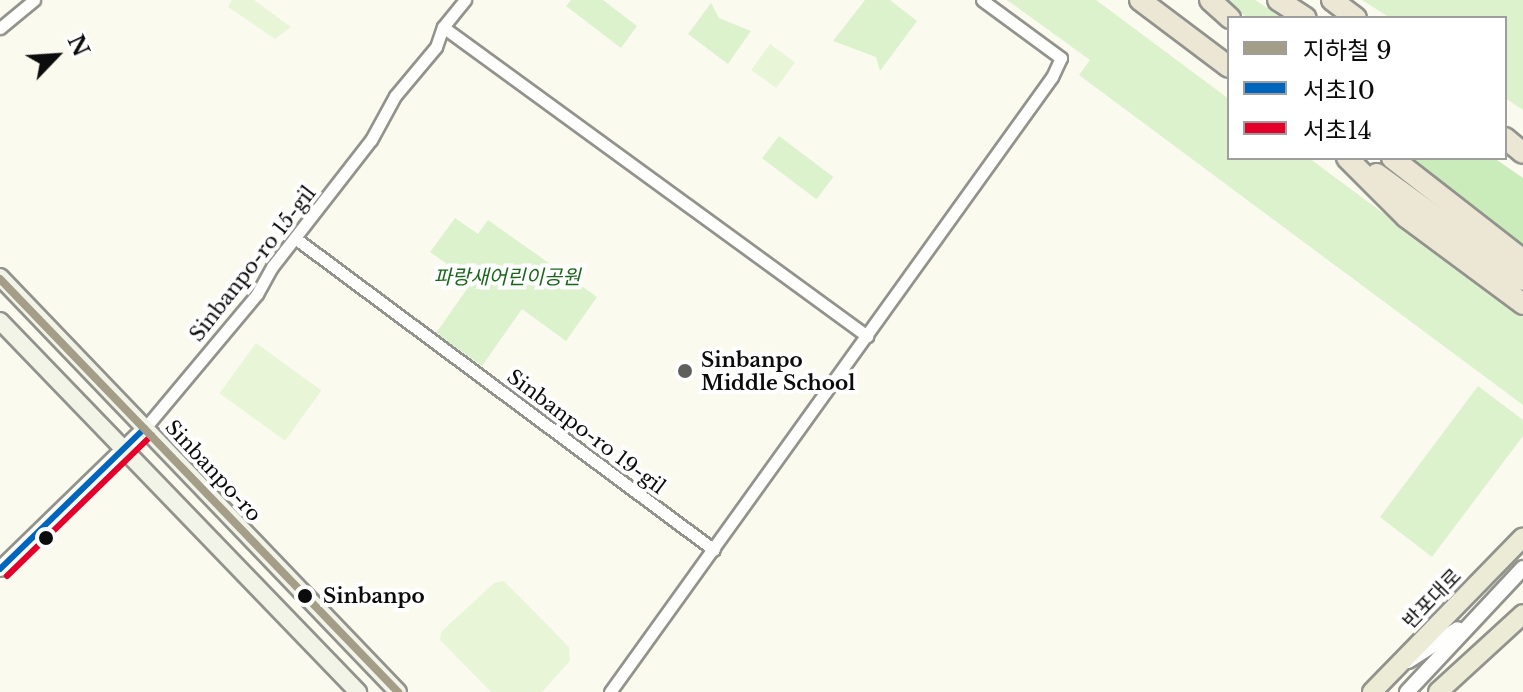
<!DOCTYPE html>
<html>
<head>
<meta charset="utf-8">
<style>
	body { margin:0 }
	#map { position:relative; width:1523px; height:692px; overflow:hidden; background:#fafaef; font-family:"Libre Baskerville","Noto Sans KR",serif }
	div>[style] { position:absolute }
	.green>* { inset:0; background:#dcf2cd; transform-origin:0 0 }
	.forest>* { inset:0; background:#caebba }
	.pitch>* { inset:0; background:#e8f6d7; transform-origin:0 0 }
	.roads { filter:drop-shadow(2px 0 #93938e) drop-shadow(-2px 0 #93938e) drop-shadow(0 2px #93938e) drop-shadow(0 -2px #93938e) }
	.minor>* { height:11px; margin:-5.5px; padding:0 5.5px; transform-origin:5.5px; border-radius:5.5px; background:#fefefd }
	.tertiary>* { height:14px; margin:-7px; padding:0 7px; transform-origin:7px; border-radius:7px; background:#fefefd }
	.secondary>* { height:16px; margin:-8px; padding:0 8px; transform-origin:8px; border-radius:8px; background:#f3f4e8 }
	.primary>* { height:18px; margin:-9px; padding:0 9px; transform-origin:9px; border-radius:9px; background:#ececd6 }
	.trunk>* { height:20px; margin:-10px; padding:0 10px; transform-origin:10px; border-radius:10px; background:#ebe7d4 }
	.bus-1>* { height:6px; margin:-3px; padding:0 3px; transform-origin:3px; border-radius:3px; background:#0065bd }
	.bus-2>* { height:6px; margin:-3px; padding:0 3px; transform-origin:3px; border-radius:3px; background:#e4002b }
	.metro-1>* { height:8px; margin:-4px; padding:0 4px; transform-origin:4px; border-radius:4px; background:#a49d87 }
	.dots>* { width:22px; height:22px; translate:-50% -50%; box-sizing:border-box; border:4px solid #fff; border-radius:50% }
	span { translate:-50% -50%; white-space:nowrap; text-align:center; line-height:1.15; -webkit-text-stroke:8px #fff; paint-order:stroke }
	.street-label { font-size:20px; color:#0c0c0c }
	.park-label { font-size:20px; color:#196718; font-style:italic }
	.poi-label { font-size:20px; color:#0c0c0c; font-weight:700 }
	.left { translate:0 -50%; text-align:left }
	.stop-label { font-size:20px; color:#0c0c0c; font-weight:700 }
	.legend { position:absolute; left:1227px; top:16px; width:280px; height:144px; box-sizing:border-box; background:#fff; border:2px solid #9e9e9e; margin:0; padding:10px 14px; list-style:none; font-size:24px; color:#0c0c0c }
	.legend li { display:flex; align-items:center; gap:16px; height:40px }
	.legend b { width:40px; border:2px solid #9e9e9e }
	.north { position:absolute; left:16px; top:16px; width:80px; height:80px; -webkit-text-stroke:6px #fff; paint-order:stroke; rotate:65deg; font-size:22px; font-weight:700; line-height:32px; text-align:center; color:#0c0c0c }
	.north::after { content:''; display:block; margin:auto; width:28px; height:36px; background:#0c0c0c; clip-path:polygon(50% 0,100% 100%,50% 72%,0 100%) }
</style>
</head>
<body>
<div id="map">
	<div class="green">
		<i style="clip-path:polygon(571px 0,603px 0,637px 26px,621px 48px,566px 6px)"></i>
		<i style="clip-path:polygon(865px 0,890px 0,917px 21px,880px 71px,876px 57px,833px 41px)"></i>
		<i style="clip-path:polygon(1007px 0,1096px 0,1229px 99px,1229px 158px,1309px 158px,1523px 317px,1523px 405px,1079px 75px,1090px 60px)"></i>
		<i style="clip-path:polygon(1227px 0,1255px 0,1283px 18px,1247px 18px)"></i>
		<i style="clip-path:polygon(1362px 0,1523px 0,1523px 110px,1505px 98px,1505px 18px,1390px 18px)"></i>
		<i style="clip-path:polygon(711px 3px,719px 18px,751px 31px,728px 64px,688px 34px)"></i>
		<i style="left:779px;top:136px;width:68px;height:28px;rotate:37deg"></i>
		<i style="clip-path:polygon(455px 218px,478px 234px,488px 220px,597px 297px,566px 341px,522px 309px,482px 366px,436px 333px,472px 282px,430px 252px)"></i>
		<i style="clip-path:polygon(1478px 386px,1523px 420px,1523px 436px,1432px 557px,1380px 517px)"></i>
	</div>
	<div class="forest">
		<i style="clip-path:polygon(1400px 158px,1494px 158px,1523px 178px,1523px 252px)"></i>
	</div>
	<div class="pitch">
		<i style="clip-path:polygon(232px 0,254px 0,291px 27px,275px 39px,228px 7px)"></i>
		<i style="left:770px;top:44px;width:31px;height:32px;rotate:36deg"></i>
		<i style="left:256px;top:343px;width:81px;height:62px;rotate:36deg"></i>
		<i style="clip-path:polygon(504px 581px,569px 647px,570px 661px,542px 692px,491px 692px,440px 640px,441px 632px,494px 583px)"></i>
	</div>
	<div class="roads">
		<div class="minor">
			<i style="left:443px;top:27px;width:35px;rotate:-51deg"></i>
			<i style="left:0;top:28px;width:44px;rotate:-39.5deg"></i>
			<i style="left:295px;top:238px;width:522px;rotate:36.67deg"></i>
			<i style="left:145px;top:428px;width:175px;rotate:-50.1deg"></i>
			<i style="left:257px;top:294px;width:31px;rotate:-61deg"></i>
			<i style="left:272px;top:267px;width:161px;rotate:-52.1deg"></i>
			<i style="left:371px;top:140px;width:50px;rotate:-61.4deg"></i>
			<i style="left:395px;top:96px;width:64px;rotate:-50.1deg"></i>
			<i style="left:436px;top:47px;width:21px;rotate:-71deg"></i>
			<i style="left:443px;top:27px;width:525px;rotate:36.08deg"></i>
			<i style="left:610px;top:692px;width:757px;rotate:-54.3deg"></i>
			<i style="left:1052px;top:77px;width:21px;rotate:-65deg"></i>
			<i style="left:1061px;top:58px;width:98px;rotate:-143.7deg"></i>
		</div>
		<div class="tertiary">
			<i style="left:0;top:569px;width:202px;rotate:-44.2deg"></i>
			<i style="left:1408px;top:661px;width:59px;rotate:-32.6deg"></i>
			<i style="left:1407px;top:692px;width:170px;rotate:-46.9deg"></i>
		</div>
		<div class="secondary">
			<i style="left:0;top:277px;width:575px;rotate:46.2deg"></i>
			<i style="left:0;top:321px;width:516px;rotate:46.02deg"></i>
		</div>
		<div class="primary">
			<i style="left:1372px;top:692px;width:216px;rotate:-45.7deg"></i>
			<i style="left:1438px;top:692px;width:115px;rotate:-42.5deg"></i>
		</div>
		<div class="trunk">
			<i style="left:1140px;top:0;width:111px;rotate:37deg"></i>
			<i style="left:1210px;top:0;width:27px;rotate:42deg"></i>
			<i style="left:1278px;top:0;width:33px;rotate:33deg"></i>
			<i style="left:1332px;top:0;width:30px;rotate:37deg"></i>
			<i style="left:1505px;top:138px;width:23px;rotate:40deg"></i>
			<i style="left:1347px;top:158px;width:83px;rotate:45deg"></i>
			<i style="left:1406px;top:217px;width:146px;rotate:36.6deg"></i>
			<i style="left:1392px;top:158px;width:166px;rotate:37.9deg"></i>
			<i style="left:1377px;top:174px;width:180px;rotate:36deg"></i>
		</div>
	</div>
	<div class="bus-1">
		<i style="left:0;top:569px;width:202px;rotate:-44.2deg"></i>
	</div>
	<div class="bus-2">
		<i style="left:7px;top:576px;width:202px;rotate:-44.2deg"></i>
	</div>
	<div class="metro-1">
		<i style="left:0;top:279px;width:574px;rotate:46.06deg"></i>
	</div>
	<div class="dots">
		<i style="left:685px;top:371px;background:#5f5f5b"></i>
		<i style="left:46px;top:538px;background:#0c0c0c"></i>
		<i style="left:305px;top:596px;background:#0c0c0c"></i>
	</div>
	<div class="street-label">
		<span style="left:253px;top:264px;rotate:-52deg">Sinbanpo-ro 15-gil</span>
		<span style="left:586px;top:432px;rotate:37deg">Sinbanpo-ro 19-gil</span>
		<span style="left:213px;top:471px;rotate:47deg">Sinbanpo-ro</span>
		<span style="left:1432px;top:599px;rotate:-46deg">반포대로</span>
	</div>
	<div class="park-label">
		<span style="left:507px;top:277px">파랑새어린이공원</span>
	</div>
	<div class="poi-label">
		<span class="left" style="left:701px;top:372px">Sinbanpo<br>Middle School</span>
	</div>
	<div class="stop-label">
		<span class="left" style="left:323px;top:596px">Sinbanpo</span>
	</div>
	<ul class="legend">
	<li><b style="height:10px;background:#a49d87"></b>지하철 9</li>
	<li><b style="height:10px;background:#0065bd"></b>서초10</li>
	<li><b style="height:10px;background:#e4002b"></b>서초14</li>
	</ul>
	<div class="north">N</div>
</div>
</body>
</html>
